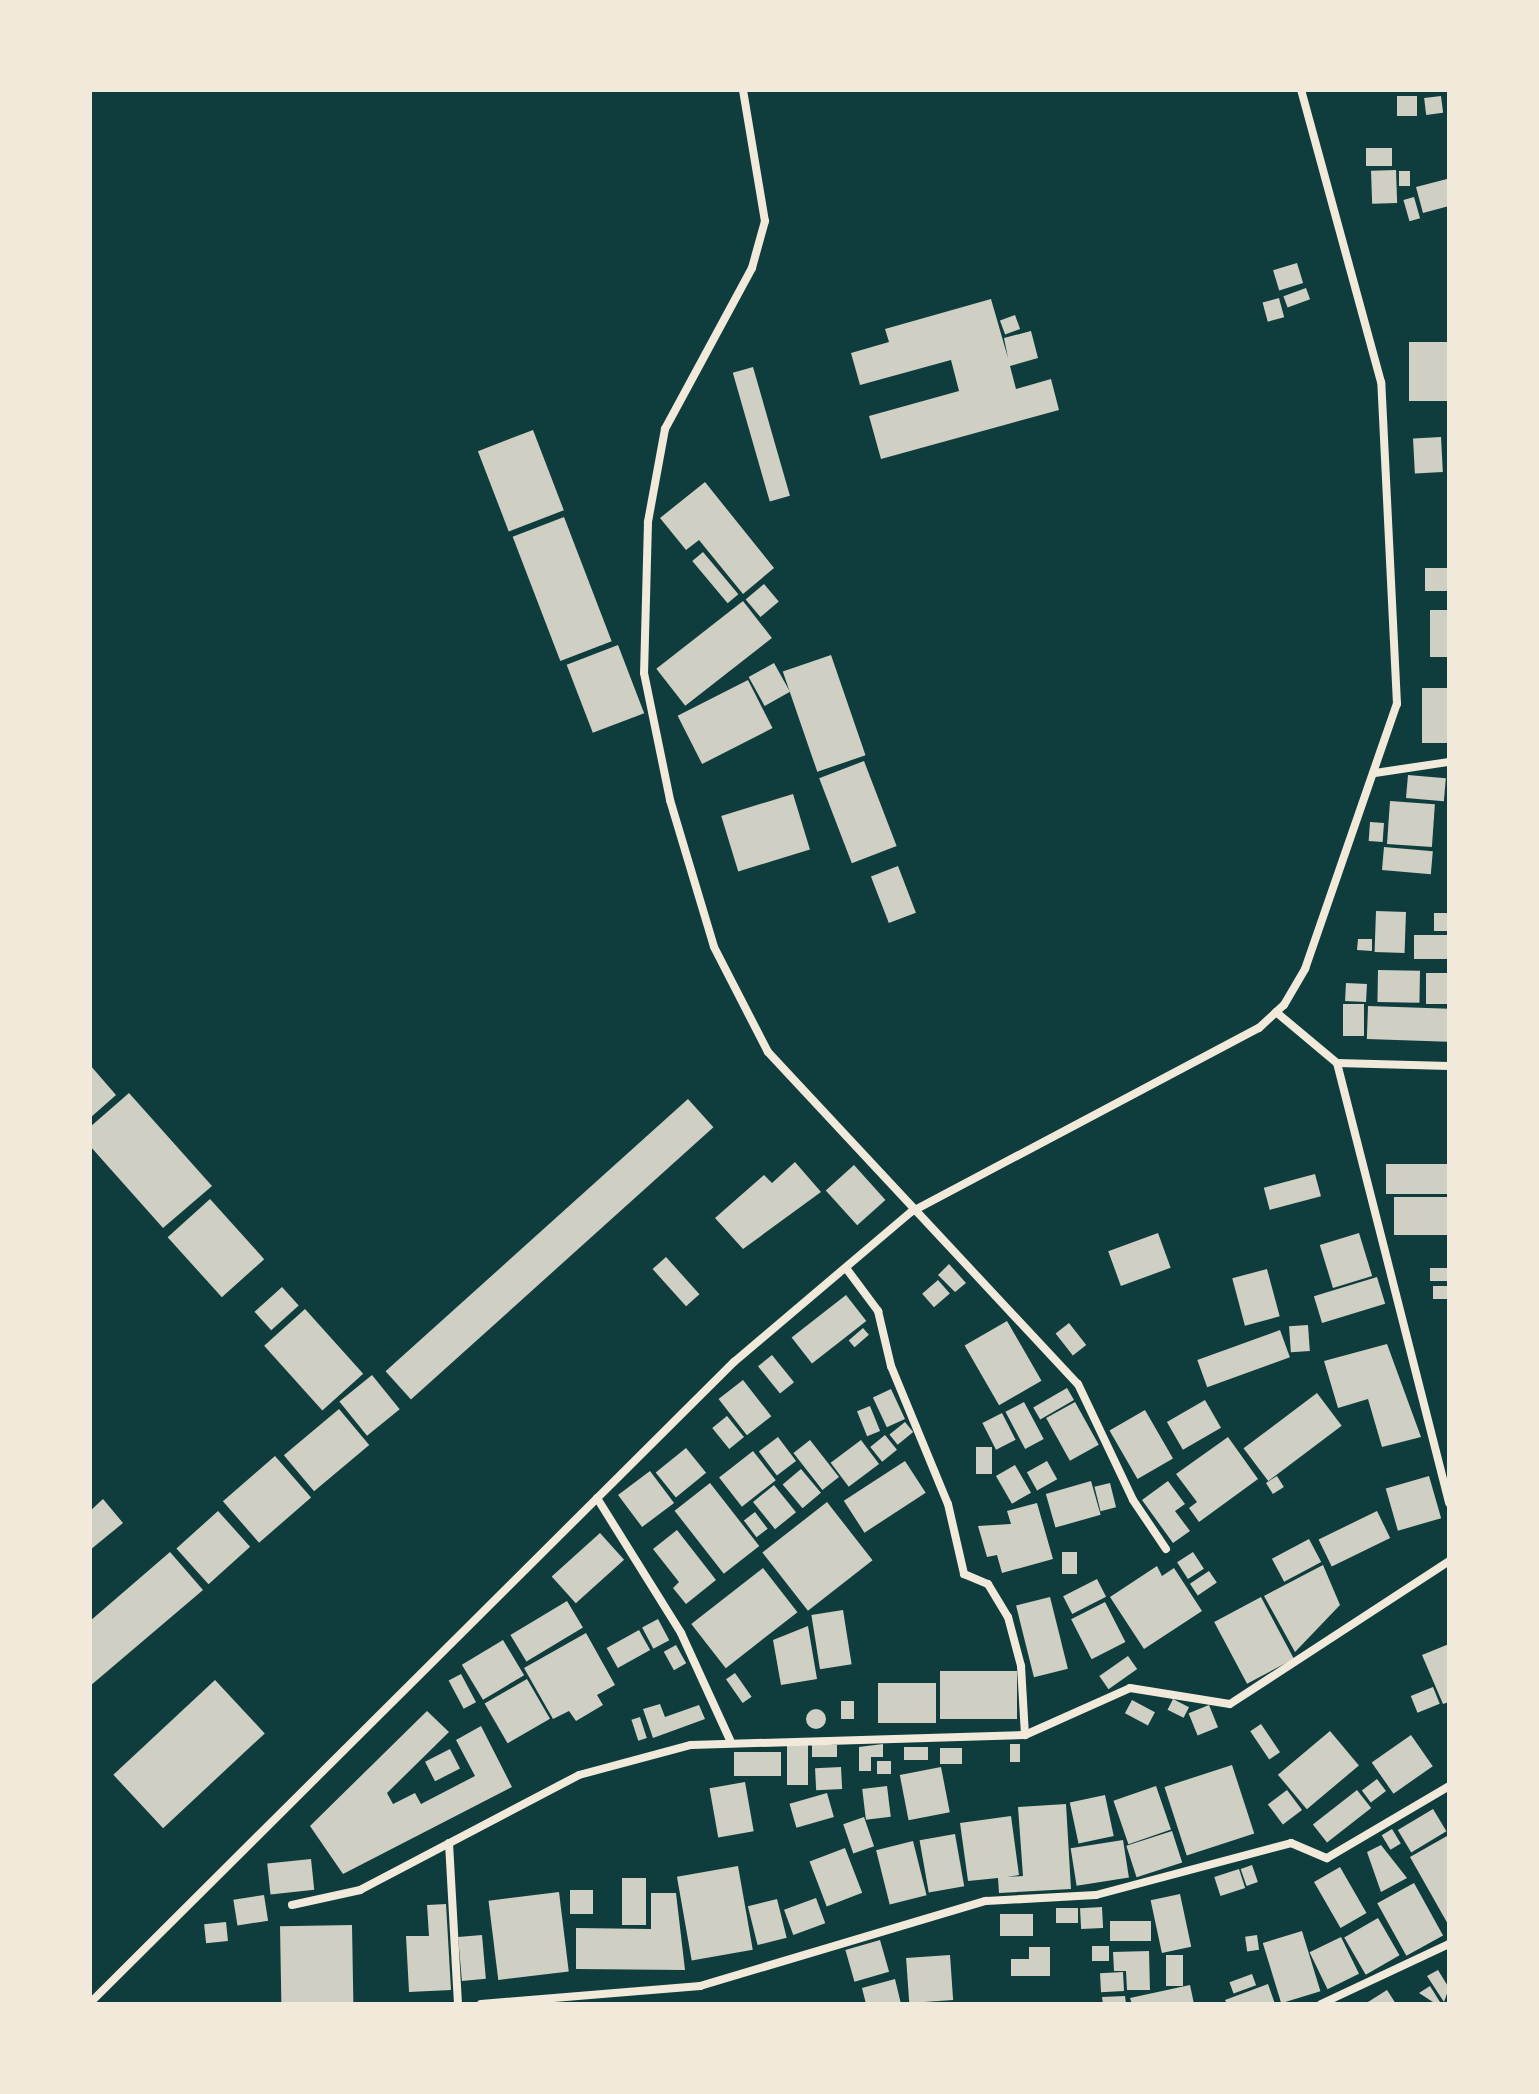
<!DOCTYPE html>
<html>
<head>
<meta charset="utf-8">
<style>
	body { margin:0 }
	#map { position:relative; width:1539px; height:2094px; overflow:hidden; background:#0f3d3e; font-family:"PT Sans",sans-serif }
	div>[style] { position:absolute }
	.building>* { inset:0; background:#cfcfc3; transform-origin:0 0 }
	.round { border-radius:50% }
	.minor>* { height:8px; margin:-4px; padding:0 4px; transform-origin:4px; border-radius:4px; background:#f1e9da }
	span { translate:-50% -50%; white-space:nowrap; text-align:center; line-height:1.15; -webkit-text-stroke:6px #f1e9da; paint-order:stroke }
	.frame { position:absolute; inset:0; border:92px solid #f1e9da; pointer-events:none }
</style>
</head>
<body>
<div id="map">
	<div class="building">
		<i style="left:1397px;top:96px;width:20px;height:20px"></i>
		<i style="left:1441px;top:96px;width:17px;height:17px;rotate:83deg"></i>
		<i style="left:1366px;top:148px;width:26px;height:18px"></i>
		<i style="left:1396px;top:170px;width:33px;height:25px;rotate:88deg"></i>
		<i style="left:1399px;top:171px;width:11px;height:15px"></i>
		<i style="clip-path:polygon(1447px 179px,1449px 206px,1423px 213px,1416px 187px)"></i>
		<i style="left:1414px;top:197px;width:22px;height:11px;rotate:74deg"></i>
		<i style="left:1297px;top:263px;width:21px;height:25px;rotate:73deg"></i>
		<i style="left:1306px;top:288px;width:12px;height:24px;rotate:70deg"></i>
		<i style="left:1279px;top:298px;width:20px;height:17px;rotate:75deg"></i>
		<i style="clip-path:polygon(991px 299px,1008px 358px,1004px 338px,1031px 331px,1038px 358px,1010px 366px,1016px 389px,1051px 379px,1059px 410px,881px 459px,869px 416px,959px 391px,951px 360px,860px 385px,851px 353px,889px 342px,885px 329px)"></i>
		<i style="left:1015px;top:315px;width:15px;height:16px;rotate:70deg"></i>
		<i style="left:1409px;top:342px;width:40px;height:59px"></i>
		<i style="left:753px;top:367px;width:134px;height:21px;rotate:74deg"></i>
		<i style="left:533px;top:430px;width:86px;height:59px;rotate:69deg"></i>
		<i style="left:1441px;top:437px;width:35px;height:28px;rotate:87deg"></i>
		<i style="clip-path:polygon(705px 482px,774px 568px,743px 594px,699px 540px,686px 550px,660px 518px)"></i>
		<i style="left:564px;top:517px;width:133px;height:55px;rotate:69deg"></i>
		<i style="left:703px;top:552px;width:55px;height:14px;rotate:50deg"></i>
		<i style="left:1425px;top:568px;width:24px;height:23px"></i>
		<i style="left:764px;top:584px;width:23px;height:24px;rotate:50deg"></i>
		<i style="left:743px;top:601px;width:47px;height:110px;rotate:52deg"></i>
		<i style="left:1430px;top:610px;width:19px;height:47px"></i>
		<i style="left:618px;top:645px;width:73px;height:55px;rotate:69deg"></i>
		<i style="left:831px;top:655px;width:106px;height:51px;rotate:71deg"></i>
		<i style="left:774px;top:663px;width:33px;height:29px;rotate:61deg"></i>
		<i style="left:748px;top:680px;width:54px;height:79px;rotate:63deg"></i>
		<i style="left:1422px;top:688px;width:27px;height:55px"></i>
		<i style="left:864px;top:761px;width:91px;height:48px;rotate:69deg"></i>
		<i style="left:1408px;top:775px;width:38px;height:23px;rotate:5deg"></i>
		<i style="left:793px;top:794px;width:58px;height:75px;rotate:73deg"></i>
		<i style="left:1390px;top:801px;width:45px;height:43px;rotate:4deg"></i>
		<i style="left:1370px;top:822px;width:14px;height:19px;rotate:4deg"></i>
		<i style="left:1384px;top:847px;width:49px;height:23px;rotate:5deg"></i>
		<i style="left:898px;top:866px;width:50px;height:29px;rotate:69deg"></i>
		<i style="left:1376px;top:911px;width:30px;height:41px;rotate:2deg"></i>
		<i style="left:1434px;top:913px;width:15px;height:18px"></i>
		<i style="left:1414px;top:935px;width:35px;height:24px"></i>
		<i style="clip-path:polygon(1358px 939px,1372px 939px,1372px 951px,1357px 950px)"></i>
		<i style="left:1378px;top:970px;width:42px;height:32px;rotate:1deg"></i>
		<i style="left:1426px;top:973px;width:23px;height:31px"></i>
		<i style="left:1346px;top:983px;width:21px;height:18px;rotate:3deg"></i>
		<i style="left:1343px;top:1004px;width:21px;height:32px"></i>
		<i style="left:1368px;top:1006px;width:81px;height:33px;rotate:2deg"></i>
		<i style="clip-path:polygon(90px 1065px,116px 1095px,90px 1118px)"></i>
		<i style="clip-path:polygon(129px 1093px,212px 1186px,163px 1228px,90px 1146px,90px 1127px)"></i>
		<i style="left:688px;top:1099px;width:38px;height:407px;rotate:48deg"></i>
		<i style="clip-path:polygon(795px 1162px,821px 1192px,743px 1249px,715px 1218px,764px 1175px,772px 1183px)"></i>
		<i style="left:1386px;top:1164px;width:63px;height:30px"></i>
		<i style="left:854px;top:1165px;width:47px;height:38px;rotate:48deg"></i>
		<i style="left:1315px;top:1174px;width:23px;height:53px;rotate:75deg"></i>
		<i style="left:1394px;top:1197px;width:55px;height:38px"></i>
		<i style="left:210px;top:1199px;width:81px;height:57px;rotate:48deg"></i>
		<i style="left:1158px;top:1233px;width:37px;height:53px;rotate:70deg"></i>
		<i style="left:1359px;top:1233px;width:45px;height:41px;rotate:73deg"></i>
		<i style="left:666px;top:1257px;width:50px;height:18px;rotate:48deg"></i>
		<i style="clip-path:polygon(949px 1264px,966px 1283px,955px 1292px,938px 1275px)"></i>
		<i style="left:1430px;top:1268px;width:19px;height:13px"></i>
		<i style="left:1267px;top:1269px;width:49px;height:36px;rotate:75deg"></i>
		<i style="left:1377px;top:1277px;width:28px;height:66px;rotate:73deg"></i>
		<i style="left:938px;top:1280px;width:18px;height:21px;rotate:49deg"></i>
		<i style="left:1433px;top:1286px;width:16px;height:13px"></i>
		<i style="left:282px;top:1287px;width:25px;height:37px;rotate:48deg"></i>
		<i style="left:846px;top:1295px;width:33px;height:69px;rotate:52deg"></i>
		<i style="left:305px;top:1309px;width:87px;height:55px;rotate:48deg"></i>
		<i style="left:1007px;top:1321px;width:69px;height:49px;rotate:60deg"></i>
		<i style="left:1069px;top:1323px;width:28px;height:17px;rotate:52deg"></i>
		<i style="left:1308px;top:1325px;width:26px;height:19px;rotate:86deg"></i>
		<i style="left:863px;top:1328px;width:9px;height:19px;rotate:49deg"></i>
		<i style="left:1280px;top:1330px;width:29px;height:88px;rotate:70deg"></i>
		<i style="clip-path:polygon(1387px 1344px,1421px 1437px,1382px 1447px,1368px 1399px,1338px 1408px,1324px 1361px)"></i>
		<i style="left:772px;top:1355px;width:35px;height:18px;rotate:51deg"></i>
		<i style="left:372px;top:1375px;width:44px;height:42px;rotate:51deg"></i>
		<i style="left:743px;top:1380px;width:46px;height:31px;rotate:52deg"></i>
		<i style="left:1067px;top:1388px;width:14px;height:39px;rotate:60deg"></i>
		<i style="left:891px;top:1389px;width:33px;height:20px;rotate:65deg"></i>
		<i style="left:1317px;top:1393px;width:41px;height:92px;rotate:53deg"></i>
		<i style="left:1205px;top:1400px;width:32px;height:44px;rotate:60deg"></i>
		<i style="left:1024px;top:1402px;width:42px;height:21px;rotate:62deg"></i>
		<i style="left:1075px;top:1402px;width:49px;height:33px;rotate:61deg"></i>
		<i style="left:870px;top:1406px;width:27px;height:14px;rotate:68deg"></i>
		<i style="left:339px;top:1409px;width:47px;height:72px;rotate:50deg"></i>
		<i style="left:1145px;top:1410px;width:56px;height:41px;rotate:60deg"></i>
		<i style="left:1002px;top:1413px;width:30px;height:22px;rotate:63deg"></i>
		<i style="left:727px;top:1416px;width:27px;height:19px;rotate:51deg"></i>
		<i style="left:905px;top:1422px;width:13px;height:20px;rotate:51deg"></i>
		<i style="left:885px;top:1435px;width:19px;height:19px;rotate:51deg"></i>
		<i style="left:778px;top:1437px;width:30px;height:24px;rotate:53deg"></i>
		<i style="clip-path:polygon(1228px 1437px,1258px 1479px,1199px 1522px,1189px 1508px,1197px 1502px,1176px 1474px)"></i>
		<i style="left:810px;top:1440px;width:47px;height:21px;rotate:52deg"></i>
		<i style="left:861px;top:1440px;width:30px;height:38px;rotate:53deg"></i>
		<i style="left:976px;top:1447px;width:16px;height:27px"></i>
		<i style="left:686px;top:1448px;width:32px;height:39px;rotate:51deg"></i>
		<i style="left:753px;top:1451px;width:37px;height:43px;rotate:52deg"></i>
		<i style="left:275px;top:1456px;width:55px;height:69px;rotate:49deg"></i>
		<i style="left:905px;top:1461px;width:38px;height:73px;rotate:57deg"></i>
		<i style="left:1047px;top:1461px;width:21px;height:23px;rotate:61deg"></i>
		<i style="left:1015px;top:1465px;width:32px;height:22px;rotate:60deg"></i>
		<i style="left:801px;top:1469px;width:31px;height:24px;rotate:50deg"></i>
		<i style="left:650px;top:1471px;width:40px;height:40px;rotate:53deg"></i>
		<i style="left:1277px;top:1476px;width:13px;height:13px;rotate:58deg"></i>
		<i style="left:1429px;top:1476px;width:44px;height:45px;rotate:74deg"></i>
		<i style="left:1091px;top:1481px;width:35px;height:47px;rotate:74deg"></i>
		<i style="clip-path:polygon(1168px 1481px,1185px 1504px,1175px 1511px,1190px 1531px,1173px 1543px,1142px 1500px)"></i>
		<i style="left:710px;top:1483px;width:80px;height:45px;rotate:52deg"></i>
		<i style="left:1110px;top:1483px;width:25px;height:16px;rotate:76deg"></i>
		<i style="left:774px;top:1485px;width:35px;height:27px;rotate:51deg"></i>
		<i style="clip-path:polygon(103px 1499px,123px 1523px,90px 1550px,90px 1511px)"></i>
		<i style="left:827px;top:1502px;width:74px;height:82px;rotate:52deg"></i>
		<i style="clip-path:polygon(1037px 1503px,1053px 1559px,1002px 1573px,997px 1555px,987px 1557px,978px 1526px,1011px 1524px,1007px 1511px)"></i>
		<i style="left:218px;top:1511px;width:48px;height:56px;rotate:48deg"></i>
		<i style="left:1377px;top:1511px;width:30px;height:65px;rotate:64deg"></i>
		<i style="left:755px;top:1512px;width:21px;height:14px;rotate:53deg"></i>
		<i style="clip-path:polygon(677px 1530px,716px 1580px,686px 1604px,673px 1588px,679px 1582px,653px 1549px)"></i>
		<i style="left:600px;top:1533px;width:36px;height:65px;rotate:48deg"></i>
		<i style="left:1309px;top:1539px;width:26px;height:42px;rotate:62deg"></i>
		<i style="clip-path:polygon(170px 1552px,203px 1590px,90px 1686px,90px 1621px)"></i>
		<i style="left:1062px;top:1552px;width:15px;height:22px"></i>
		<i style="left:1193px;top:1552px;width:20px;height:19px;rotate:57deg"></i>
		<i style="clip-path:polygon(1323px 1565px,1340px 1605px,1295px 1652px,1264px 1596px)"></i>
		<i style="clip-path:polygon(1157px 1566px,1162px 1576px,1174px 1568px,1202px 1611px,1144px 1649px,1110px 1597px)"></i>
		<i style="left:763px;top:1568px;width:56px;height:91px;rotate:52deg"></i>
		<i style="left:1209px;top:1571px;width:14px;height:23px;rotate:56deg"></i>
		<i style="left:1097px;top:1579px;width:20px;height:38px;rotate:63deg"></i>
		<i style="left:1050px;top:1597px;width:74px;height:35px;rotate:76deg"></i>
		<i style="left:1261px;top:1597px;width:70px;height:53px;rotate:62deg"></i>
		<i style="left:567px;top:1601px;width:31px;height:66px;rotate:59deg"></i>
		<i style="left:1105px;top:1602px;width:45px;height:38px;rotate:63deg"></i>
		<i style="left:843px;top:1610px;width:55px;height:32px;rotate:81deg"></i>
		<i style="left:658px;top:1619px;width:24px;height:18px;rotate:62deg"></i>
		<i style="clip-path:polygon(808px 1626px,817px 1679px,781px 1685px,773px 1640px)"></i>
		<i style="left:639px;top:1630px;width:23px;height:37px;rotate:61deg"></i>
		<i style="clip-path:polygon(586px 1633px,615px 1685px,597px 1695px,603px 1705px,576px 1721px,569px 1711px,553px 1719px,524px 1668px)"></i>
		<i style="left:503px;top:1640px;width:41px;height:48px;rotate:59deg"></i>
		<i style="clip-path:polygon(1449px 1644px,1449px 1702px,1443px 1704px,1422px 1655px)"></i>
		<i style="left:676px;top:1645px;width:21px;height:14px;rotate:61deg"></i>
		<i style="left:1128px;top:1656px;width:16px;height:35px;rotate:55deg"></i>
		<i style="left:1017px;top:1671px;width:48px;height:77px;rotate:90deg"></i>
		<i style="left:735px;top:1673px;width:29px;height:11px;rotate:55deg"></i>
		<i style="left:461px;top:1674px;width:32px;height:14px;rotate:62deg"></i>
		<i style="left:527px;top:1679px;width:46px;height:49px;rotate:60deg"></i>
		<i style="left:215px;top:1680px;width:73px;height:139px;rotate:47deg"></i>
		<i style="left:878px;top:1683px;width:58px;height:40px"></i>
		<i style="left:1433px;top:1687px;width:18px;height:24px;rotate:68deg"></i>
		<i style="left:1173px;top:1699px;width:18px;height:12px;rotate:27deg"></i>
		<i style="left:1132px;top:1700px;width:26px;height:15px;rotate:28deg"></i>
		<i style="left:841px;top:1701px;width:13px;height:18px"></i>
		<i style="clip-path:polygon(660px 1704px,665px 1717px,699px 1705px,705px 1719px,653px 1738px,643px 1709px)"></i>
		<i style="left:1209px;top:1705px;width:24px;height:22px;rotate:68deg"></i>
		<i class="round" style="left:806px;top:1709px;width:20px;height:20px"></i>
		<i style="clip-path:polygon(427px 1711px,449px 1732px,387px 1793px,393px 1804px,415px 1793px,421px 1804px,475px 1776px,456px 1740px,481px 1726px,512px 1787px,343px 1874px,310px 1826px)"></i>
		<i style="left:640px;top:1717px;width:22px;height:9px;rotate:72deg"></i>
		<i style="left:1261px;top:1724px;width:34px;height:13px;rotate:56deg"></i>
		<i style="left:1330px;top:1731px;width:45px;height:68px;rotate:50deg"></i>
		<i style="left:1411px;top:1735px;width:38px;height:48px;rotate:55deg"></i>
		<i style="clip-path:polygon(883px 1744px,883px 1757px,871px 1757px,871px 1771px,859px 1771px,859px 1747px)"></i>
		<i style="left:1010px;top:1744px;width:10px;height:18px"></i>
		<i style="left:787px;top:1745px;width:21px;height:40px"></i>
		<i style="left:812px;top:1745px;width:25px;height:12px"></i>
		<i style="left:904px;top:1747px;width:24px;height:13px"></i>
		<i style="left:962px;top:1748px;width:16px;height:22px;rotate:90deg"></i>
		<i style="left:450px;top:1749px;width:22px;height:28px;rotate:63deg"></i>
		<i style="left:734px;top:1752px;width:47px;height:24px"></i>
		<i style="left:877px;top:1761px;width:14px;height:13px"></i>
		<i style="left:1232px;top:1765px;width:72px;height:71px;rotate:72deg"></i>
		<i style="left:841px;top:1767px;width:22px;height:26px;rotate:87deg"></i>
		<i style="left:941px;top:1767px;width:46px;height:42px;rotate:79deg"></i>
		<i style="left:1377px;top:1779px;width:15px;height:19px;rotate:53deg"></i>
		<i style="left:745px;top:1782px;width:50px;height:36px;rotate:80deg"></i>
		<i style="left:887px;top:1786px;width:31px;height:25px;rotate:83deg"></i>
		<i style="left:1156px;top:1786px;width:46px;height:45px;rotate:71deg"></i>
		<i style="left:1287px;top:1790px;width:25px;height:24px;rotate:53deg"></i>
		<i style="left:1357px;top:1790px;width:23px;height:56px;rotate:52deg"></i>
		<i style="left:827px;top:1793px;width:25px;height:39px;rotate:74deg"></i>
		<i style="left:1105px;top:1795px;width:42px;height:36px;rotate:78deg"></i>
		<i style="clip-path:polygon(1066px 1804px,1071px 1889px,999px 1893px,998px 1878px,968px 1881px,960px 1823px,1011px 1816px,1019px 1875px,1007px 1877px,1023px 1876px,1018px 1807px)"></i>
		<i style="left:1433px;top:1809px;width:26px;height:41px;rotate:59deg"></i>
		<i style="left:864px;top:1817px;width:31px;height:22px;rotate:71deg"></i>
		<i style="left:1392px;top:1829px;width:17px;height:12px;rotate:59deg"></i>
		<i style="left:1172px;top:1831px;width:33px;height:48px;rotate:72deg"></i>
		<i style="left:955px;top:1834px;width:53px;height:36px;rotate:80deg"></i>
		<i style="clip-path:polygon(1447px 1836px,1449px 1841px,1449px 1926px,1410px 1857px)"></i>
		<i style="left:1123px;top:1840px;width:38px;height:53px;rotate:81deg"></i>
		<i style="left:913px;top:1841px;width:56px;height:38px;rotate:76deg"></i>
		<i style="clip-path:polygon(1381px 1845px,1407px 1878px,1381px 1892px,1367px 1852px)"></i>
		<i style="left:845px;top:1848px;width:48px;height:38px;rotate:69deg"></i>
		<i style="left:311px;top:1859px;width:31px;height:44px;rotate:84deg"></i>
		<i style="left:1252px;top:1865px;width:18px;height:12px;rotate:71deg"></i>
		<i style="left:738px;top:1866px;width:85px;height:62px;rotate:80deg"></i>
		<i style="left:1340px;top:1867px;width:53px;height:30px;rotate:60deg"></i>
		<i style="left:1239px;top:1869px;width:20px;height:26px;rotate:72deg"></i>
		<i style="left:622px;top:1878px;width:24px;height:47px"></i>
		<i style="left:1414px;top:1883px;width:60px;height:42px;rotate:61deg"></i>
		<i style="left:593px;top:1890px;width:24px;height:23px;rotate:90deg"></i>
		<i style="left:559px;top:1892px;width:80px;height:71px;rotate:83deg"></i>
		<i style="clip-path:polygon(651px 1893px,676px 1893px,685px 1970px,576px 1969px,576px 1928px,651px 1929px)"></i>
		<i style="left:1180px;top:1894px;width:54px;height:30px;rotate:78deg"></i>
		<i style="left:264px;top:1895px;width:26px;height:31px;rotate:81deg"></i>
		<i style="left:816px;top:1898px;width:27px;height:34px;rotate:70deg"></i>
		<i style="left:777px;top:1899px;width:40px;height:30px;rotate:76deg"></i>
		<i style="clip-path:polygon(446px 1904px,451px 1990px,409px 1992px,406px 1936px,429px 1936px,427px 1905px)"></i>
		<i style="left:1102px;top:1907px;width:21px;height:22px;rotate:87deg"></i>
		<i style="left:1078px;top:1908px;width:15px;height:22px;rotate:90deg"></i>
		<i style="left:1000px;top:1914px;width:33px;height:22px"></i>
		<i style="left:1378px;top:1918px;width:43px;height:39px;rotate:60deg"></i>
		<i style="left:1151px;top:1921px;width:20px;height:41px;rotate:90deg"></i>
		<i style="left:226px;top:1922px;width:19px;height:22px;rotate:84deg"></i>
		<i style="left:352px;top:1925px;width:79px;height:72px;rotate:89deg"></i>
		<i style="left:1302px;top:1931px;width:63px;height:41px;rotate:73deg"></i>
		<i style="left:482px;top:1935px;width:44px;height:24px;rotate:85deg"></i>
		<i style="left:1257px;top:1935px;width:15px;height:12px;rotate:82deg"></i>
		<i style="left:1341px;top:1937px;width:41px;height:35px;rotate:64deg"></i>
		<i style="left:880px;top:1940px;width:33px;height:36px;rotate:74deg"></i>
		<i style="left:1092px;top:1946px;width:17px;height:15px"></i>
		<i style="clip-path:polygon(1029px 1947px,1050px 1947px,1050px 1976px,1011px 1976px,1011px 1959px,1029px 1959px)"></i>
		<i style="clip-path:polygon(1149px 1951px,1150px 1990px,1127px 1990px,1126px 1971px,1114px 1971px,1113px 1952px)"></i>
		<i style="left:950px;top:1955px;width:45px;height:44px;rotate:86deg"></i>
		<i style="left:1166px;top:1955px;width:17px;height:31px"></i>
		<i style="clip-path:polygon(1438px 1970px,1449px 1988px,1444px 2002px,1427px 1976px)"></i>
		<i style="left:1123px;top:1972px;width:19px;height:23px;rotate:87deg"></i>
		<i style="left:1252px;top:1974px;width:12px;height:24px;rotate:70deg"></i>
		<i style="clip-path:polygon(895px 1979px,901px 2004px,866px 2004px,862px 1988px)"></i>
		<i style="clip-path:polygon(1268px 1984px,1275px 2004px,1227px 2004px,1225px 2000px)"></i>
		<i style="clip-path:polygon(1190px 1985px,1194px 2004px,1132px 2004px,1130px 1998px)"></i>
		<i style="clip-path:polygon(1430px 1986px,1440px 2002px,1436px 2004px,1419px 1993px)"></i>
		<i style="clip-path:polygon(1387px 1990px,1396px 2004px,1370px 2004px,1368px 2002px)"></i>
		<i style="clip-path:polygon(1125px 1996px,1126px 2004px,1103px 2004px,1102px 1997px)"></i>
	</div>
	<div class="minor">
		<i style="left:743px;top:90px;width:133px;rotate:80.5deg"></i>
		<i style="left:765px;top:221px;width:49px;rotate:105.5deg"></i>
		<i style="left:752px;top:268px;width:183px;rotate:118.4deg"></i>
		<i style="left:665px;top:429px;width:95px;rotate:100.4deg"></i>
		<i style="left:648px;top:522px;width:151px;rotate:91.5deg"></i>
		<i style="left:644px;top:673px;width:130px;rotate:78.4deg"></i>
		<i style="left:670px;top:800px;width:153px;rotate:73.3deg"></i>
		<i style="left:714px;top:947px;width:118px;rotate:62.8deg"></i>
		<i style="left:768px;top:1052px;width:454px;rotate:47deg"></i>
		<i style="left:1078px;top:1384px;width:128px;rotate:64.6deg"></i>
		<i style="left:1133px;top:1500px;width:59px;rotate:56deg"></i>
		<i style="left:1375px;top:773px;width:75px;rotate:-8.5deg"></i>
		<i style="left:1276px;top:1012px;width:80px;rotate:39.9deg"></i>
		<i style="left:1337px;top:1063px;width:454px;rotate:75.7deg"></i>
		<i style="left:1337px;top:1063px;width:112px;rotate:1.5deg"></i>
		<i style="left:846px;top:1268px;width:54px;rotate:53.3deg"></i>
		<i style="left:878px;top:1311px;width:57px;rotate:76.7deg"></i>
		<i style="left:891px;top:1366px;width:149px;rotate:67.6deg"></i>
		<i style="left:948px;top:1504px;width:72px;rotate:77.1deg"></i>
		<i style="left:964px;top:1574px;width:26px;rotate:23deg"></i>
		<i style="left:988px;top:1584px;width:39px;rotate:59deg"></i>
		<i style="left:1008px;top:1617px;width:51px;rotate:75.1deg"></i>
		<i style="left:1021px;top:1666px;width:69px;rotate:86.7deg"></i>
		<i style="left:597px;top:1498px;width:159px;rotate:58.1deg"></i>
		<i style="left:681px;top:1633px;width:118px;rotate:65.4deg"></i>
		<i style="left:449px;top:1843px;width:161px;rotate:86.8deg"></i>
		<i style="left:292px;top:1905px;width:70px;rotate:-12.4deg"></i>
		<i style="left:360px;top:1890px;width:247px;rotate:-27.7deg"></i>
		<i style="left:579px;top:1775px;width:116px;rotate:-15deg"></i>
		<i style="left:691px;top:1745px;width:334px;rotate:-1.7deg"></i>
		<i style="left:1025px;top:1735px;width:115px;rotate:-24.1deg"></i>
		<i style="left:1130px;top:1688px;width:101px;rotate:9.1deg"></i>
		<i style="left:1230px;top:1704px;width:262px;rotate:-33.1deg"></i>
		<i style="left:90px;top:2003px;width:909px;rotate:-44.87deg"></i>
		<i style="left:734px;top:1362px;width:232px;rotate:-40.3deg"></i>
		<i style="left:911px;top:1212px;width:394px;rotate:-27.9deg"></i>
		<i style="left:1259px;top:1028px;width:34px;rotate:-43deg"></i>
		<i style="left:1284px;top:1005px;width:42px;rotate:-59.7deg"></i>
		<i style="left:1305px;top:969px;width:281px;rotate:-70.9deg"></i>
		<i style="left:1397px;top:704px;width:322px;rotate:-92.8deg"></i>
		<i style="left:1381px;top:382px;width:303px;rotate:-105.3deg"></i>
		<i style="left:481px;top:2004px;width:220px;rotate:-4.7deg"></i>
		<i style="left:700px;top:1986px;width:298px;rotate:-16.6deg"></i>
		<i style="left:986px;top:1901px;width:110px;rotate:-3.1deg"></i>
		<i style="left:1096px;top:1895px;width:202px;rotate:-14.9deg"></i>
		<i style="left:1291px;top:1843px;width:39px;rotate:23deg"></i>
		<i style="left:1327px;top:1858px;width:142px;rotate:-30.5deg"></i>
		<i style="left:1321px;top:2004px;width:141px;rotate:-25.1deg"></i>
	</div>
	<div class="frame"></div>
</div>
</body>
</html>
